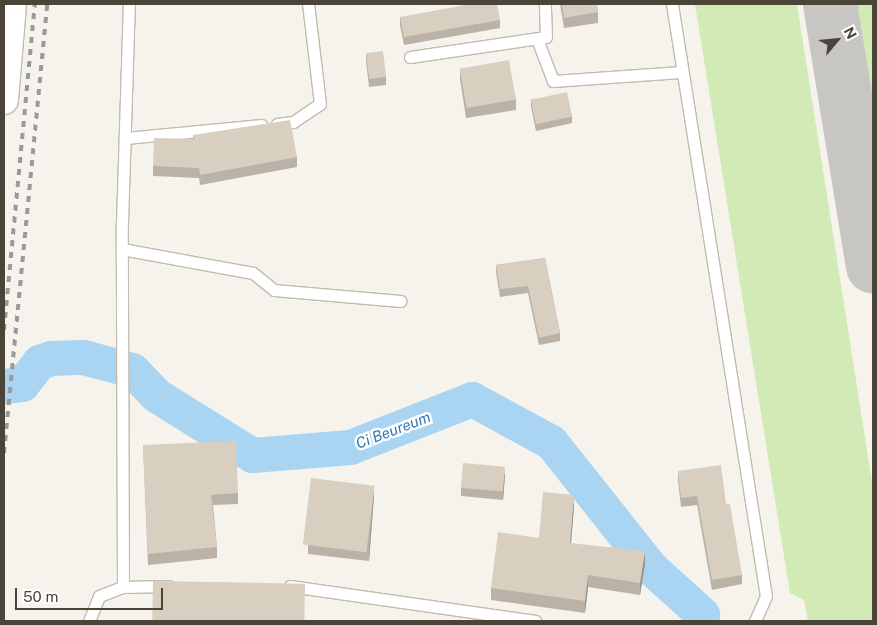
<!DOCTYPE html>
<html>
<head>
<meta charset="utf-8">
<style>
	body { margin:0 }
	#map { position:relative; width:877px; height:625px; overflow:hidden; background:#f6f3ec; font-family:"Public Sans",sans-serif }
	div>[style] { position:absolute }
	.green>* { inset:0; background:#d2eab5 }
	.river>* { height:35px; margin:-17.5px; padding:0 17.5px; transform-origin:17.5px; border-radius:17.5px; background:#a9d4f2 }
	.taxiway>* { height:54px; margin:-27px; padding:0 27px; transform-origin:27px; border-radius:27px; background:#c8c6c3 }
	.roads { filter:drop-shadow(1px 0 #c2bbae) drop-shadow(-1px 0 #c2bbae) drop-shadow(0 1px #c2bbae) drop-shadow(0 -1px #c2bbae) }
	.service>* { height:11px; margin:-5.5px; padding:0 5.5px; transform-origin:5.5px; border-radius:5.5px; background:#fff }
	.tertiary>* { height:28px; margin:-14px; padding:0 14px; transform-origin:14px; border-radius:14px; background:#fff }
	.rail>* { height:4px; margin-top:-2px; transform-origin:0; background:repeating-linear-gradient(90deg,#9a9a9a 0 6px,transparent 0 12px) }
	.wall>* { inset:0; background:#bab2a6 }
	.shaded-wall>* { inset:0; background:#979187 }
	.building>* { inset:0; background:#d8cfc1; transform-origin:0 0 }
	span { translate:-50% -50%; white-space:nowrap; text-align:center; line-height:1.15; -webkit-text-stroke:5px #fff; paint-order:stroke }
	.water-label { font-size:15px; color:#2e7ab2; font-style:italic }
	.frame { position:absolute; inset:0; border:5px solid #4b4439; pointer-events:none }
	.north { position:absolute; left:812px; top:15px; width:50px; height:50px; -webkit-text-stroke:4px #fff; paint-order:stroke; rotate:62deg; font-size:14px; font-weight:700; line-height:20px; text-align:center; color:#4b4439 }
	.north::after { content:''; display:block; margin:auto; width:18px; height:22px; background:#4b4439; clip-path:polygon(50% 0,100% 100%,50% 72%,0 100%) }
	.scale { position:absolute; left:15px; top:588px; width:148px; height:22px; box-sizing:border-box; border:2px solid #4b4439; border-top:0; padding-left:6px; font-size:15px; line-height:18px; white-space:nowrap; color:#4b4439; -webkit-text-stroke:4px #fff; paint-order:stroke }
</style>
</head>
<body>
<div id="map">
	<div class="green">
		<i style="clip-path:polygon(695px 4px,797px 4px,873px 489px,873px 621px,808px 621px,804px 600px,790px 593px)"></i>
		<i style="clip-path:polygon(852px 4px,873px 4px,873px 139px)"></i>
	</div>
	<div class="river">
		<i style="left:4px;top:386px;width:18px;rotate:-6deg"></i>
		<i style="left:22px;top:384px;width:28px;rotate:-52deg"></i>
		<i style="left:39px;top:362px;width:13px;rotate:-18deg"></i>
		<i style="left:51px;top:358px;width:32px;rotate:-2deg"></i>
		<i style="left:83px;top:357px;width:51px;rotate:14.9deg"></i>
		<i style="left:132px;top:370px;width:35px;rotate:46deg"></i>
		<i style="left:156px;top:395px;width:113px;rotate:32deg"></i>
		<i style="left:252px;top:455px;width:98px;rotate:-4.7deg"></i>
		<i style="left:350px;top:447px;width:131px;rotate:-21.5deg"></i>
		<i style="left:472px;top:399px;width:90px;rotate:28.6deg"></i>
		<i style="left:551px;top:442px;width:161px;rotate:51.6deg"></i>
		<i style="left:651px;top:568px;width:69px;rotate:42deg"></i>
	</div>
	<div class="taxiway">
		<i style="left:830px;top:4px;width:266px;rotate:80.7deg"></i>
	</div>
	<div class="roads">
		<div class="service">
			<i style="left:672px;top:4px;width:599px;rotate:80.98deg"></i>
			<i style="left:766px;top:596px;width:27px;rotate:114deg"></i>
			<i style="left:537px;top:39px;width:45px;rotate:69.1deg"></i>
			<i style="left:553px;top:81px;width:128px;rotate:-4deg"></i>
			<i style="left:410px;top:57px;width:137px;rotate:-8.4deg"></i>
			<i style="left:546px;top:37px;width:33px;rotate:-92deg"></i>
			<i style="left:277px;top:124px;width:16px;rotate:-7deg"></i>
			<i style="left:293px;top:122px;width:32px;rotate:-34deg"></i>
			<i style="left:320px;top:104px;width:101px;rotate:-96.8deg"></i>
			<i style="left:126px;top:138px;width:136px;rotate:-5.5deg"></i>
			<i style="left:122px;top:249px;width:133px;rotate:10.4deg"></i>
			<i style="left:253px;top:273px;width:27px;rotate:39deg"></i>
			<i style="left:274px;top:290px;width:127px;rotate:5deg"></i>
			<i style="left:290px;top:586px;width:248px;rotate:8.1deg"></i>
			<i style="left:123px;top:587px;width:46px;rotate:-1.2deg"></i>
			<i style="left:89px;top:621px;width:27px;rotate:-68deg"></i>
			<i style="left:99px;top:596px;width:26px;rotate:-21deg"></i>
			<i style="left:123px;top:587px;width:364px;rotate:-90.2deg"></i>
			<i style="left:122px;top:223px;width:219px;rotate:-88.2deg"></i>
		</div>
		<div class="tertiary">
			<i style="left:4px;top:100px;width:96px;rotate:-85.2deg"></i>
		</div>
	</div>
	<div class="rail">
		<i style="left:4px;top:330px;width:327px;rotate:-84.6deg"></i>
		<i style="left:4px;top:453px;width:451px;rotate:-84.5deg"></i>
	</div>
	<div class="wall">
		<i style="clip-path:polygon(560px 4px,597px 4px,598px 12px,598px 23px,564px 28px)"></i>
		<i style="clip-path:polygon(400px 17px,500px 20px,500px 28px,404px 45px,400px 25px)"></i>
		<i style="clip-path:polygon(366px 53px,386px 77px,386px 85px,369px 87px,366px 61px)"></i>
		<i style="clip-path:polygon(460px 68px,516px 99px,516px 110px,466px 118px,460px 79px)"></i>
		<i style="clip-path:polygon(531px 99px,572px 116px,572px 123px,536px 131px,531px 107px)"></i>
		<i style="clip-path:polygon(193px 135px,297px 157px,297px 167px,200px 185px,199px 178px,153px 176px,153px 166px,193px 139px)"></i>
		<i style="clip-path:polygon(545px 258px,560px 333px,560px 341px,539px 345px,528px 293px,500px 297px,496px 272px,496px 265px)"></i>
		<i style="clip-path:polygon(143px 445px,238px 493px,238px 504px,213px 505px,217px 547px,217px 558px,148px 565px)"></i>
		<i style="clip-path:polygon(678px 471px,726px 504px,742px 575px,742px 584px,712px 590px,697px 505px,681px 507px,678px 480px)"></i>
		<i style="clip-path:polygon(505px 475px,503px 500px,461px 496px,461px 488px)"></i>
		<i style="clip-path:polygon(374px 495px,369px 561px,308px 554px,308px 545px)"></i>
		<i style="clip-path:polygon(574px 507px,571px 543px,645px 563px,640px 595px,588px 587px,585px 613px,491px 600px,491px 588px,539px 538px)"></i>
	</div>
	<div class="shaded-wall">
		<i style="clip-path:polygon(505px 467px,505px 475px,503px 500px,503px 492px)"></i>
		<i style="clip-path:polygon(374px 486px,374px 495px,369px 561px,369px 551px)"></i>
		<i style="clip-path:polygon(574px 495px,574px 507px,570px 554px,570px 543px)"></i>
		<i style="clip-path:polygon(645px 551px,645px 563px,640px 595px,640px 583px)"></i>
		<i style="clip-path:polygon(588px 575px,588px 587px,585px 613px,585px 601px)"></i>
	</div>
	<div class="building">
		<i style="clip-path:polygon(471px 4px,497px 4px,500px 20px,404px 37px,400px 17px)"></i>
		<i style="clip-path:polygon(562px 4px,597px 4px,598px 12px,564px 18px)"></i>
		<i style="left:383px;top:51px;width:26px;height:17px;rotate:83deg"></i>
		<i style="left:509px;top:60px;width:40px;height:50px;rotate:80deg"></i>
		<i style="left:567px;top:92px;width:25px;height:37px;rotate:78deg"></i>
		<i style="clip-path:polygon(290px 120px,297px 157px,200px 175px,199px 168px,153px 166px,154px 138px,194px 139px,193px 135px)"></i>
		<i style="clip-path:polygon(545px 258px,560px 333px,539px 338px,528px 286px,500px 289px,496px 265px)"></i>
		<i style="clip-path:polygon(236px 441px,238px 493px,211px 495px,217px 547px,148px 554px,143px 445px)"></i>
		<i style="left:463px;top:463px;width:42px;height:25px;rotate:5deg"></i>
		<i style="clip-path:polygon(721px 465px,726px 504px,730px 504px,742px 575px,712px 580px,697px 496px,681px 498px,678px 471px)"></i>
		<i style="left:311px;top:478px;width:64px;height:67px;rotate:7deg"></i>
		<i style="clip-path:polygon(543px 492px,574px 495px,570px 543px,645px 551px,640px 583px,588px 575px,585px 601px,491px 588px,498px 532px,539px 538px)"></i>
		<i style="left:153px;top:581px;width:152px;height:40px;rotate:1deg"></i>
	</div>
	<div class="water-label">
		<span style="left:393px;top:430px;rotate:-21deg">Ci Beureum</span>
	</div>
	<div class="frame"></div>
	<div class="north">N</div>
	<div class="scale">50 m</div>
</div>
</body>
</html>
